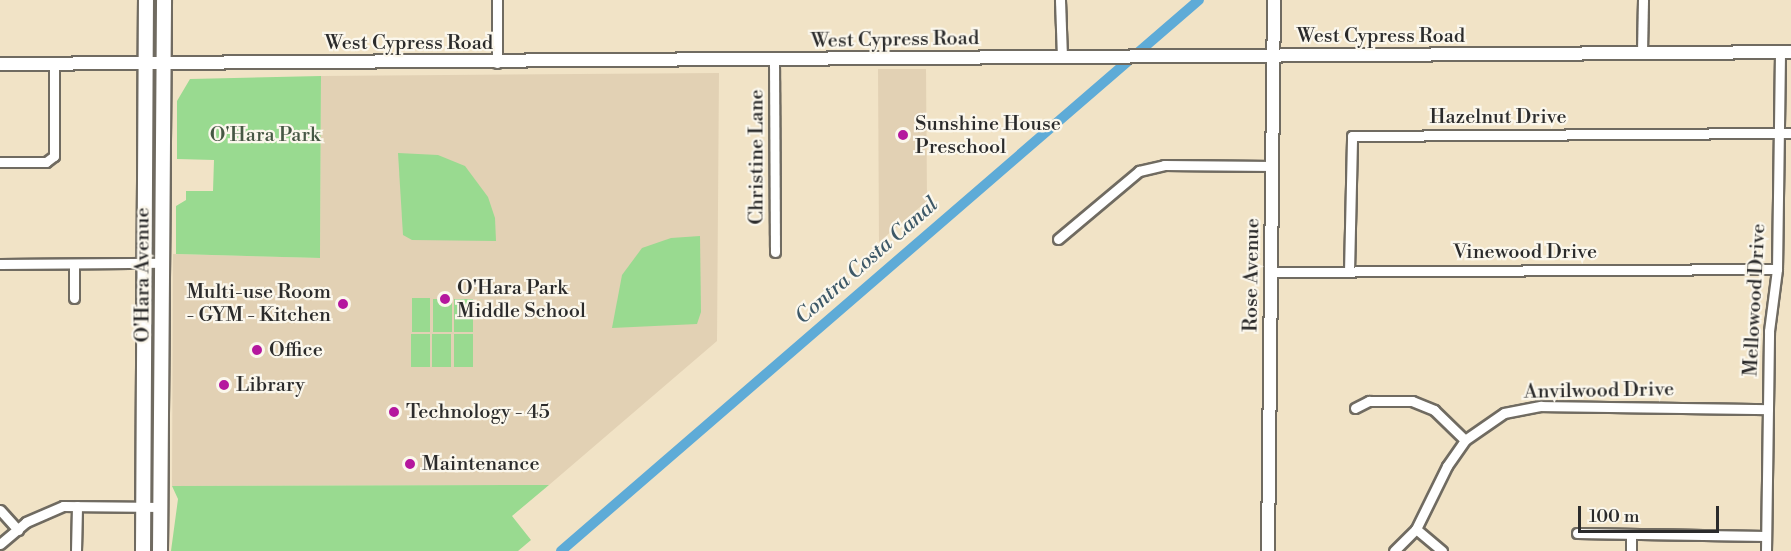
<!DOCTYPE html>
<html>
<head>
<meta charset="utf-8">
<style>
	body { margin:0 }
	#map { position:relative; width:1791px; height:551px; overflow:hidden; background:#f1e3c6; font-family:"Libre Bodoni",serif }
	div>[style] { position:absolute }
	.built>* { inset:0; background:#e2d1b4 }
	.green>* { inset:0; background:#99da90; transform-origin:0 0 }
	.canal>* { height:10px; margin:-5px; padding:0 5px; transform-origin:5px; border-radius:5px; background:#5eabd7 }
	.roads { filter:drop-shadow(2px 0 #706b61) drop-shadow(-2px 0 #706b61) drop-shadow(0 2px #706b61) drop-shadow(0 -2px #706b61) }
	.minor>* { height:9px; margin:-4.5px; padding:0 4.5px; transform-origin:4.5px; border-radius:4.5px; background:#fff }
	.tertiary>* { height:12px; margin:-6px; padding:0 6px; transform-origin:6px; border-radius:6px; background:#fff }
	.secondary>* { height:14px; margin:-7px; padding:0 7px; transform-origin:7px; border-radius:7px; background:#fff }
	.dots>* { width:16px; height:16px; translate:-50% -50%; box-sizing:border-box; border:3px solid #fbf7ec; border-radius:50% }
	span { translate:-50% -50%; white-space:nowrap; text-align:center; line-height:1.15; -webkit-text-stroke:4.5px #fbf7ec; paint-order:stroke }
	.street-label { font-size:20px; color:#2b2b2b }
	.poi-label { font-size:20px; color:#2b2b2b }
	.left { translate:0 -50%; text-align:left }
	.right { translate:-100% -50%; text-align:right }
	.park-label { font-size:20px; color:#465744 }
	.water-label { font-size:21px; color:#3d5867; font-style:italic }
	.scale { position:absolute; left:1578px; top:506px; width:141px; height:27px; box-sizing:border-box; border:3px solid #2b2b2b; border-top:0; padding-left:8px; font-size:18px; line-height:21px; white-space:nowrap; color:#2b2b2b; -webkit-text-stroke:4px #fbf7ec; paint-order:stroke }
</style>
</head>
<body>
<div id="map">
	<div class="built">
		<i style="clip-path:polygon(878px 69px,926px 69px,927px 201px,879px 242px)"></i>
		<i style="clip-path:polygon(719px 73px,717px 341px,549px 485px,172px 486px,173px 254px,320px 258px,321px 76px)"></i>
	</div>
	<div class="green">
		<i style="clip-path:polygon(321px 76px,320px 258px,176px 254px,176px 206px,186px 200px,186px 191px,213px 191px,214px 160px,177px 159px,177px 101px,190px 79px)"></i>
		<i style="clip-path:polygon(398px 153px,438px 155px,465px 166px,488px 197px,495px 218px,496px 241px,412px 240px,403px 235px)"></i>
		<i style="clip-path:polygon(700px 236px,701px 312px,697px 324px,612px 328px,622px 275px,642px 248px,671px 238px)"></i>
		<i style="left:412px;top:298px;width:18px;height:34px"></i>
		<i style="left:433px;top:299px;width:19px;height:33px"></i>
		<i style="left:454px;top:299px;width:19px;height:33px"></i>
		<i style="left:411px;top:334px;width:19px;height:33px"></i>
		<i style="left:432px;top:334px;width:19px;height:33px"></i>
		<i style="left:454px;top:334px;width:19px;height:33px"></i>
		<i style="clip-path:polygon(549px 485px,512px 516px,531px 540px,518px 551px,171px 551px,178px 499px,172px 486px)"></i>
	</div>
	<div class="canal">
		<i style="left:561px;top:551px;width:843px;rotate:-40.82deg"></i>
	</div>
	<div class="roads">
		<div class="minor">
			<i style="left:1060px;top:0;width:57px;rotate:88deg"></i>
			<i style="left:1642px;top:52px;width:52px;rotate:-88.9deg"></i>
			<i style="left:774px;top:61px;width:191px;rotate:89.7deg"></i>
			<i style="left:497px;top:63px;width:63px;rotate:-90deg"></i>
			<i style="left:0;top:162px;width:46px"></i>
			<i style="left:46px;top:162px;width:10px;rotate:-37deg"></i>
			<i style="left:54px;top:156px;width:94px;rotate:-90deg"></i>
			<i style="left:1058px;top:239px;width:106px;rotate:-40deg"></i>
			<i style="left:1139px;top:171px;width:26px;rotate:-13deg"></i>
			<i style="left:1164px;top:165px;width:109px;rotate:0.5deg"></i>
			<i style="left:0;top:264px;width:163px;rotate:-0.4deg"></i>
			<i style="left:74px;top:264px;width:34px;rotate:90deg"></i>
			<i style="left:1272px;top:272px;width:505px;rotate:-0.34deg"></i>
			<i style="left:1349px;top:272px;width:136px;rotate:-88.7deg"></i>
			<i style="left:1352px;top:136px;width:439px;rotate:-0.4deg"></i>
			<i style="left:1355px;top:408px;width:16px;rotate:-27deg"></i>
			<i style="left:1369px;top:401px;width:43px"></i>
			<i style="left:1412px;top:401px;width:24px;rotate:22deg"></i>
			<i style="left:1434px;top:410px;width:43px;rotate:44.1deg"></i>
			<i style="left:0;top:510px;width:27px;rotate:48deg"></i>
			<i style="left:1416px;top:529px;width:34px;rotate:40deg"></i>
			<i style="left:1577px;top:533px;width:189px;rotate:0.9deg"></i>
			<i style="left:0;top:544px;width:34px;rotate:-40deg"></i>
			<i style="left:26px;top:522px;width:40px;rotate:-23.4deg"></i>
			<i style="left:63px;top:506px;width:99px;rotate:0.6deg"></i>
			<i style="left:76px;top:551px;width:45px;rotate:-88.7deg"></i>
			<i style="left:1394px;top:551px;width:31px;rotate:-45deg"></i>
			<i style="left:1416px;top:529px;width:70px;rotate:-63.8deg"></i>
			<i style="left:1447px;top:466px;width:32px;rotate:-55deg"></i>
			<i style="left:1465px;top:440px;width:47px;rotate:-34.7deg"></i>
			<i style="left:1504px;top:413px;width:38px;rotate:-11deg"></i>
			<i style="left:1541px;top:406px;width:227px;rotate:0.8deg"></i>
			<i style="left:1631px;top:551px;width:17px;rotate:-90deg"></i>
			<i style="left:1766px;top:551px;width:220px;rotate:-89.2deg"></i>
			<i style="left:1769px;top:331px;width:63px;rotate:-82.6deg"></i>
			<i style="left:1777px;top:269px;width:217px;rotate:-89.2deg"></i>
		</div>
		<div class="tertiary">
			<i style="left:0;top:64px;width:1791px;rotate:-0.38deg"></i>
			<i style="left:1268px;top:551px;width:551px;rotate:-89.38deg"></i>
		</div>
		<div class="secondary">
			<i style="left:143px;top:551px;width:551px;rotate:-89.69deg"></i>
			<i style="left:160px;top:551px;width:551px;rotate:-89.58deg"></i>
		</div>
	</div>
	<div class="dots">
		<i style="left:903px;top:135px;background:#b5179e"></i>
		<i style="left:445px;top:299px;background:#b5179e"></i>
		<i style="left:343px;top:304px;background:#b5179e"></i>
		<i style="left:257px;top:350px;background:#b5179e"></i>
		<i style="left:224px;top:385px;background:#b5179e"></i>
		<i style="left:394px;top:412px;background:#b5179e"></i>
		<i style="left:410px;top:464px;background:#b5179e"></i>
	</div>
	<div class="street-label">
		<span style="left:1381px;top:36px">West Cypress Road</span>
		<span style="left:895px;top:40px;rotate:-1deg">West Cypress Road</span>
		<span style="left:409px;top:43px">West Cypress Road</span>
		<span style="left:1498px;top:117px">Hazelnut Drive</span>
		<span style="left:757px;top:157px;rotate:-90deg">Christine Lane</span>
		<span style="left:1525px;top:252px">Vinewood Drive</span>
		<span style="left:143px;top:275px;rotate:-90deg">O'Hara Avenue</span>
		<span style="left:1252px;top:275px;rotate:-89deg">Rose Avenue</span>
		<span style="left:1755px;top:300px;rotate:-87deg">Mellowood Drive</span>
		<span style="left:1599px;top:391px;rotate:-1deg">Anvilwood Drive</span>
	</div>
	<div class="poi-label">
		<span class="left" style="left:915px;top:136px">Sunshine House<br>Preschool</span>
		<span class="left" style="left:457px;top:300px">O'Hara Park<br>Middle School</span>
		<span class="right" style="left:331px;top:304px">Multi-use Room<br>- GYM - Kitchen</span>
		<span class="left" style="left:269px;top:350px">Office</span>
		<span class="left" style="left:236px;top:385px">Library</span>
		<span class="left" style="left:406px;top:412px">Technology - 45</span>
		<span class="left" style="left:422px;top:464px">Maintenance</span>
	</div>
	<div class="park-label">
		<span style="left:265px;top:135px">O'Hara Park</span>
	</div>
	<div class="water-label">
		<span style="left:867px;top:261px;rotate:-41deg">Contra Costa Canal</span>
	</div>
	<div class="scale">100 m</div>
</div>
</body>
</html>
